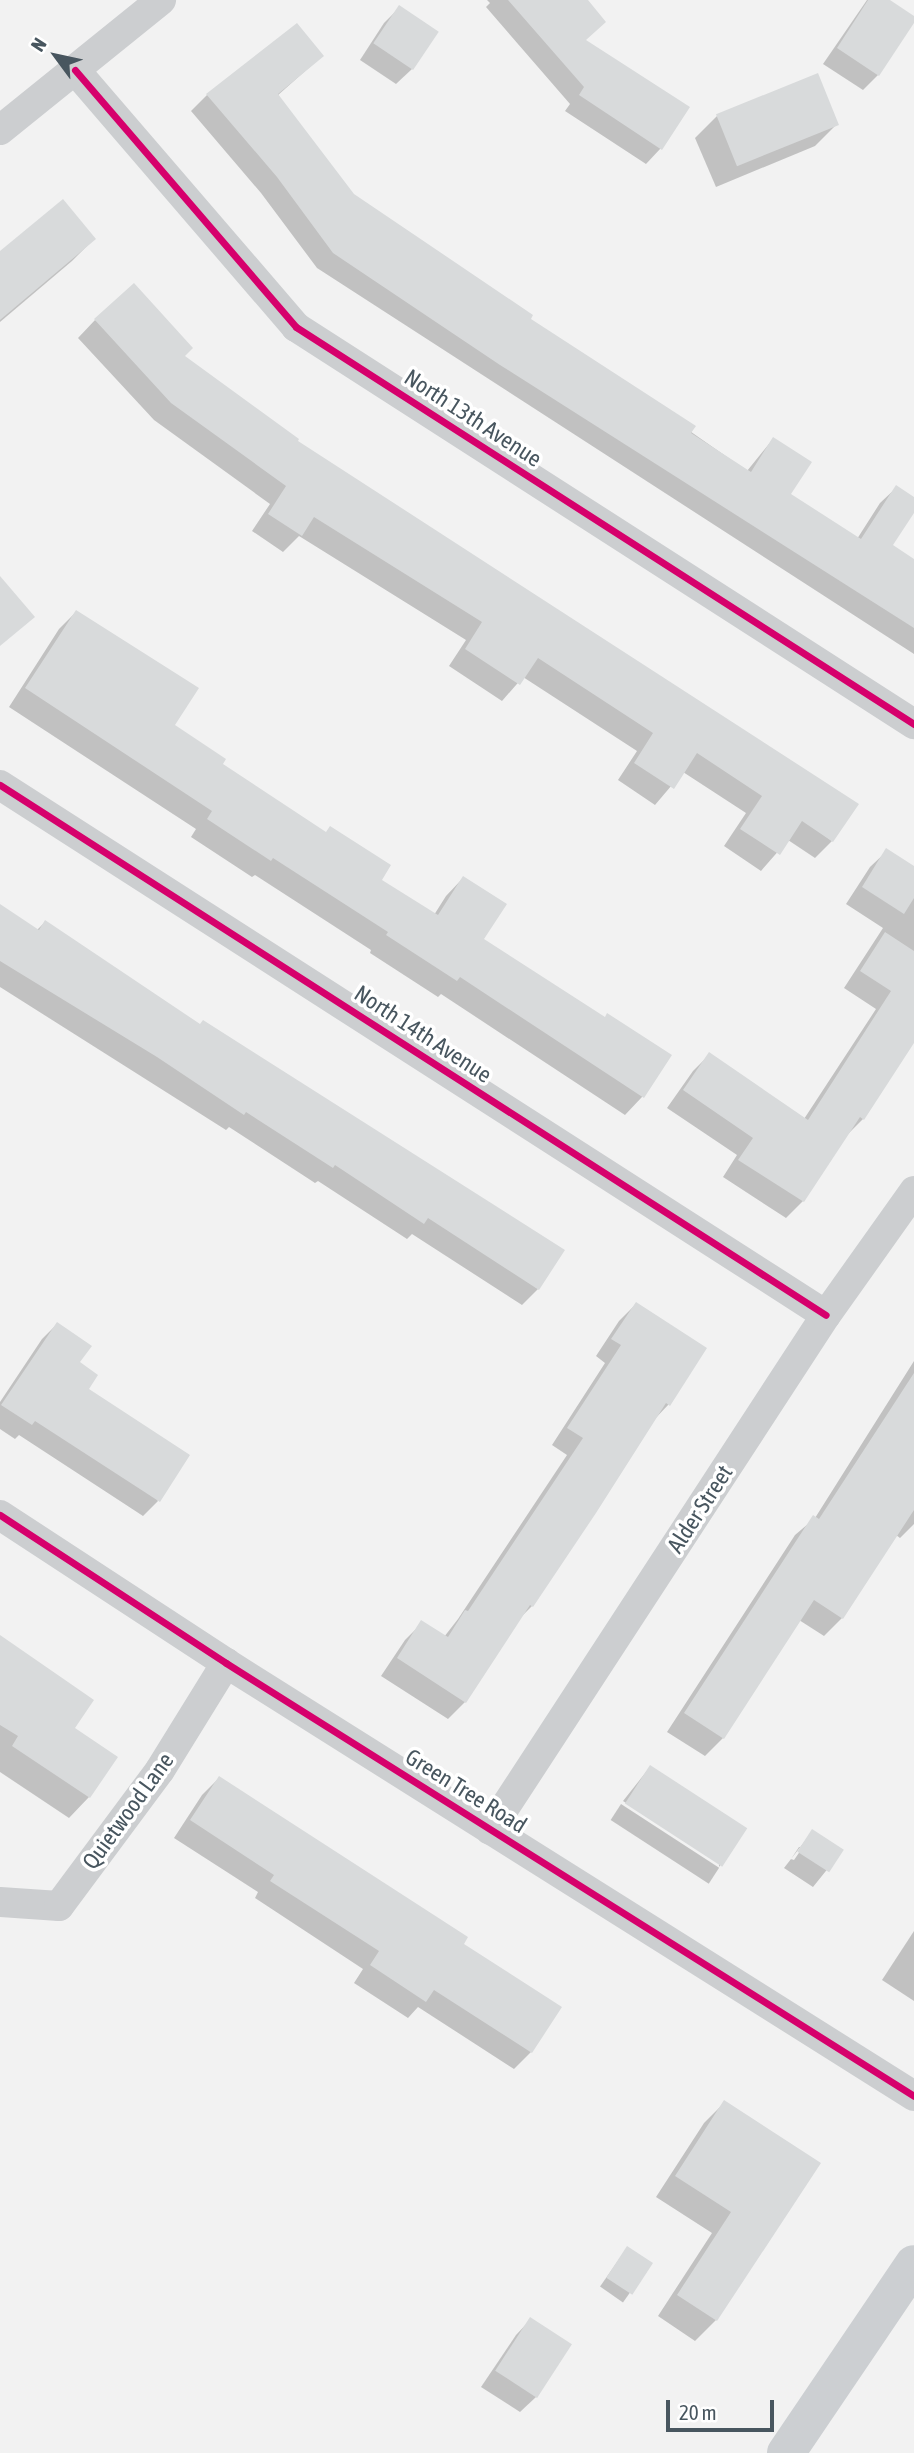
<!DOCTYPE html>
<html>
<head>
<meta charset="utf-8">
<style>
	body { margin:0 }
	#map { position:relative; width:914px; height:2453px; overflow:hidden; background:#f2f2f2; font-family:"Asap Condensed",sans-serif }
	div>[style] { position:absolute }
	.shadow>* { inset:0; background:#0003; transform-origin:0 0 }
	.building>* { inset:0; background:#d8dadb; transform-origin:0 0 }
	.street>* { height:30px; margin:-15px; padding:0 15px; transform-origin:15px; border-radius:15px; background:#ccced0 }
	.secondary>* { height:38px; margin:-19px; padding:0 19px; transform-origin:19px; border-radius:19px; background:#cccfd2 }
	.cycleway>* { height:7px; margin:-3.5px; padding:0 3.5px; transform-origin:3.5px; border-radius:3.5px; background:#d6006c }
	span { translate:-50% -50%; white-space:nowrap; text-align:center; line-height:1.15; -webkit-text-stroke:7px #fff; paint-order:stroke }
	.street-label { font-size:23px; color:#48565f }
	.north { position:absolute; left:21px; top:21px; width:70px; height:70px; -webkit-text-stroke:5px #fff; paint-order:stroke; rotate:303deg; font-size:19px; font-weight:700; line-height:28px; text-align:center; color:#48565f }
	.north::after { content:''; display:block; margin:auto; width:24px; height:32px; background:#48565f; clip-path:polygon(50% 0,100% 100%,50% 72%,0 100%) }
	.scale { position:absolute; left:666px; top:2400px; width:108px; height:32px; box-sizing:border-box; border:4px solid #48565f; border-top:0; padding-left:9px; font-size:21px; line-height:24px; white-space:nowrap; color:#48565f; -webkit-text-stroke:5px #fff; paint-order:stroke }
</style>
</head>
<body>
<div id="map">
	<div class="shadow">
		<i style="clip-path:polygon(487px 0,585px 0,584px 41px,661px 148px,646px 164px,565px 111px,570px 104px,486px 7px,490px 3px)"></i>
		<i style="clip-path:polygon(867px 0,887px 0,914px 19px,878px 75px,863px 90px,823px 64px)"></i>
		<i style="clip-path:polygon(399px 8px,436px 32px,412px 69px,396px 84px,360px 60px,384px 23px)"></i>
		<i style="clip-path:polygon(322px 56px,277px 96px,352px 195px,747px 471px,773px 439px,789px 494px,857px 539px,880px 503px,896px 488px,914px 499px,914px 509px,890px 546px,914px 561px,914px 654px,317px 268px,261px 193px,191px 111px,207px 95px)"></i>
		<i style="clip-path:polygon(717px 116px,837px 124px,815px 146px,716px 187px,695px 138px)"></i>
		<i style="clip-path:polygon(94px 239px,72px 261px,0 322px,0 254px)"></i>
		<i style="clip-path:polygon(95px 320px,183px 356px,832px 841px,815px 858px,788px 840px,761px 871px,724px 846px,746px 813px,683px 772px,655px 805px,618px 780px,637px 751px,523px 677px,502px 701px,449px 666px,466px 640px,299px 536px,283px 552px,252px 531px,270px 504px,154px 420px,78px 338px)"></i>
		<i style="clip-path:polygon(76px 612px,172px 725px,220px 765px,379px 880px,434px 915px,446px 896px,463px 878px,482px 939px,604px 1019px,669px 1056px,642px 1097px,625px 1115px,441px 994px,438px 997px,370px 953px,371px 950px,255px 875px,252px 877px,191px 837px,196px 829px,9px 707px,59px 629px)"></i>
		<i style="clip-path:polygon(887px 851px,914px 868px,914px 1039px,863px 1119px,846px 1136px,803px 1201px,786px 1218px,723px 1177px,737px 1155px,667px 1108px,693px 1071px,710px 1054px,804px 1119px,876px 1009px,844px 988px,883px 928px,846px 904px,870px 867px)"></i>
		<i style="clip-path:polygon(0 906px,37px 930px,45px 922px,200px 1025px,538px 1289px,522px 1305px,412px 1234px,407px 1239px,318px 1181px,315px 1183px,229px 1127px,226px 1130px,0 987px)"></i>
		<i style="clip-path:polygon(636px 1304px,669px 1404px,651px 1423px,532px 1606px,518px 1620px,465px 1702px,448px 1719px,381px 1676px,405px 1640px,422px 1623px,444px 1637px,458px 1619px,567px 1455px,552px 1445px,605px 1363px,596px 1356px,619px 1321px)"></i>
		<i style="clip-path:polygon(57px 1324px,78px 1363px,86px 1389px,158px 1501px,143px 1516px,19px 1435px,15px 1439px,0 1429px,0 1402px,42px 1339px)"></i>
		<i style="clip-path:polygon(914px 1361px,914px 1524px,900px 1538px,896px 1535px,842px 1618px,824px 1636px,799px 1620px,723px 1738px,705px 1756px,667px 1732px,795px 1535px,815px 1518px)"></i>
		<i style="clip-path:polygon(0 1637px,73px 1728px,116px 1757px,89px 1797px,69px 1818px,0 1772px)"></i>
		<i style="clip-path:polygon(650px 1767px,745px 1828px,719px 1867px,719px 1863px,623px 1801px)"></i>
		<i style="clip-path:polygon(219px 1778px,462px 1944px,531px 2052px,514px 2069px,418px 2007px,408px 2018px,354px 1983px,363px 1969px,255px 1898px,258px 1892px,174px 1838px,202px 1795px)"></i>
		<i style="left:621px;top:1804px;width:117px;height:19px;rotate:33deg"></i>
		<i style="clip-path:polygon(evenodd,812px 1832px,842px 1851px,813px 1887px,784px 1868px,812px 1832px,799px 1847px,803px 1847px,794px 1860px,791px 1859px,799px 1847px)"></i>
		<i style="clip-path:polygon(914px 1931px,914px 2001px,882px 1980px)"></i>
		<i style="clip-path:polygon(725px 2102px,819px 2163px,716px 2320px,695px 2341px,658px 2316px,712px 2233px,656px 2197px,704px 2123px)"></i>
		<i style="left:627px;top:2248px;width:28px;height:47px;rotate:35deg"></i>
		<i style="clip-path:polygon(531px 2319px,570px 2345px,536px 2397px,520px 2412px,481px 2387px,516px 2335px)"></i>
	</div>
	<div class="building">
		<i style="clip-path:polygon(508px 0,588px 0,606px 22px,586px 40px,690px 107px,662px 150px,579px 95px,584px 87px)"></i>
		<i style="clip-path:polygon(868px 0,890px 0,914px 16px,914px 23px,879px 76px,837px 48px)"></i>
		<i style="left:399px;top:5px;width:48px;height:46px;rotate:34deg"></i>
		<i style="clip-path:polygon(297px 23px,324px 56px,278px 94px,354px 194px,533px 315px,531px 319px,696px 426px,691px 433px,751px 472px,773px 437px,812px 462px,791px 494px,861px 539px,896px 485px,914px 497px,914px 513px,893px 545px,914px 559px,914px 628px,500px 365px,333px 253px,277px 177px,206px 94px)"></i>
		<i style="left:818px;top:73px;width:56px;height:110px;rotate:68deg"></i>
		<i style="clip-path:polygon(63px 199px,96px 239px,0 320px,0 251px)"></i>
		<i style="clip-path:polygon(134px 283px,193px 348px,185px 356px,299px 439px,298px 441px,859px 804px,833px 842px,802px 821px,780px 855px,740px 829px,762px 796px,697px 753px,674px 789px,634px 763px,653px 733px,538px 658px,520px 685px,465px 649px,482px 622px,314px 517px,302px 536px,268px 514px,286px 486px,171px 403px,94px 319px)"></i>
		<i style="clip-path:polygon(0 576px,35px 617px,0 646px)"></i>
		<i style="clip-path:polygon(76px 610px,199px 688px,175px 725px,226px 759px,223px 764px,326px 832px,330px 826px,391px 865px,382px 880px,438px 915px,463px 876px,507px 904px,484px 939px,605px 1017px,607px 1013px,672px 1055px,644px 1098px,460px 977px,457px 981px,386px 935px,388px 932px,273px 858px,271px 861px,207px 819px,212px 811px,25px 688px)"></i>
		<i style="clip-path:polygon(886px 848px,914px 866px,914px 898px,904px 914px,862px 887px)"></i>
		<i style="clip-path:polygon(0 904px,39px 930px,45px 920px,200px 1024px,203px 1020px,565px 1250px,539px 1290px,428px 1218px,424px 1224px,335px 1165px,333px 1168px,246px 1112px,244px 1115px,157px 1057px,0 961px)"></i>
		<i style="clip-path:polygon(885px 932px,914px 951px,914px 1043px,864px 1120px,860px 1117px,804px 1202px,738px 1160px,753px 1138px,683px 1090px,709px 1052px,808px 1120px,891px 991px,860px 971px)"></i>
		<i style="clip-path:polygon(636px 1302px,707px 1348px,670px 1406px,666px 1403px,596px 1513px,533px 1607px,530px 1605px,466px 1703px,397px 1658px,421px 1620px,448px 1637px,465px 1610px,468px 1611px,583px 1438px,567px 1428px,621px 1345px,611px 1339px)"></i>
		<i style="clip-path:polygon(57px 1322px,92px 1346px,80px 1362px,98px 1375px,89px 1389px,190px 1455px,160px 1502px,35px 1421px,32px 1425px,1px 1405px)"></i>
		<i style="clip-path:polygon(914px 1373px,914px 1510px,843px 1619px,814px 1600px,724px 1739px,684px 1713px,813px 1515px,819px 1519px)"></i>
		<i style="clip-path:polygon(0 1635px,94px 1700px,75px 1728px,118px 1757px,90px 1798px,12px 1746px,18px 1736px,0 1725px)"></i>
		<i style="left:650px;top:1765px;width:116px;height:46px;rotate:33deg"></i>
		<i style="clip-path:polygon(219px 1776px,468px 1937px,464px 1944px,562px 2007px,532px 2053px,434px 1990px,426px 2002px,370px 1965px,379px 1951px,270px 1881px,274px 1875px,190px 1820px)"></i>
		<i style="left:812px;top:1829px;width:38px;height:27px;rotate:33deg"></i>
		<i style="clip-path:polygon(724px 2100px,821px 2163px,717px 2321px,677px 2295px,731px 2212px,675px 2176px)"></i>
		<i style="left:627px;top:2246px;width:31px;height:38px;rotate:33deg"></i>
		<i style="left:530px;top:2317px;width:50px;height:64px;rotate:33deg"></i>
	</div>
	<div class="street">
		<i style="left:75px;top:70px;width:339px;rotate:49.3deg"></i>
		<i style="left:296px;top:327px;width:735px;rotate:32.72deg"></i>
		<i style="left:0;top:130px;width:207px;rotate:-38.9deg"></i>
		<i style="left:0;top:785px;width:981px;rotate:32.69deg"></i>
		<i style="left:0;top:1515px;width:270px;rotate:33.2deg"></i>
		<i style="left:226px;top:1663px;width:813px;rotate:32.18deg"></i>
		<i style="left:490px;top:1830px;width:615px;rotate:-56.88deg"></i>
		<i style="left:826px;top:1315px;width:152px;rotate:-54.6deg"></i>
		<i style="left:0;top:1902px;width:59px;rotate:3.9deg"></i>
		<i style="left:59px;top:1906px;width:169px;rotate:-53.4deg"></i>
		<i style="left:160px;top:1770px;width:126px;rotate:-58.3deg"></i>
	</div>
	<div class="secondary">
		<i style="left:786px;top:2453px;width:228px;rotate:-55.9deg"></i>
	</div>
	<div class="cycleway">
		<i style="left:75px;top:70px;width:339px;rotate:49.3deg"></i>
		<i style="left:296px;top:327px;width:735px;rotate:32.72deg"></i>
		<i style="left:0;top:785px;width:981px;rotate:32.69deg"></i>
		<i style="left:0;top:1515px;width:270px;rotate:33.2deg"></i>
		<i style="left:226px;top:1663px;width:813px;rotate:32.18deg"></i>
	</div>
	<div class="street-label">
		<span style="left:473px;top:418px;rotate:33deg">North 13th Avenue</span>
		<span style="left:423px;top:1034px;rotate:33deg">North 14th Avenue</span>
		<span style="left:700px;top:1509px;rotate:-57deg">Alder Street</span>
		<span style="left:466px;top:1791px;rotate:32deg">Green Tree Road</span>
		<span style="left:128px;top:1811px;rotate:-54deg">Quietwood Lane</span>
	</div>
	<div class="north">N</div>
	<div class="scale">20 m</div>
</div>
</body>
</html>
